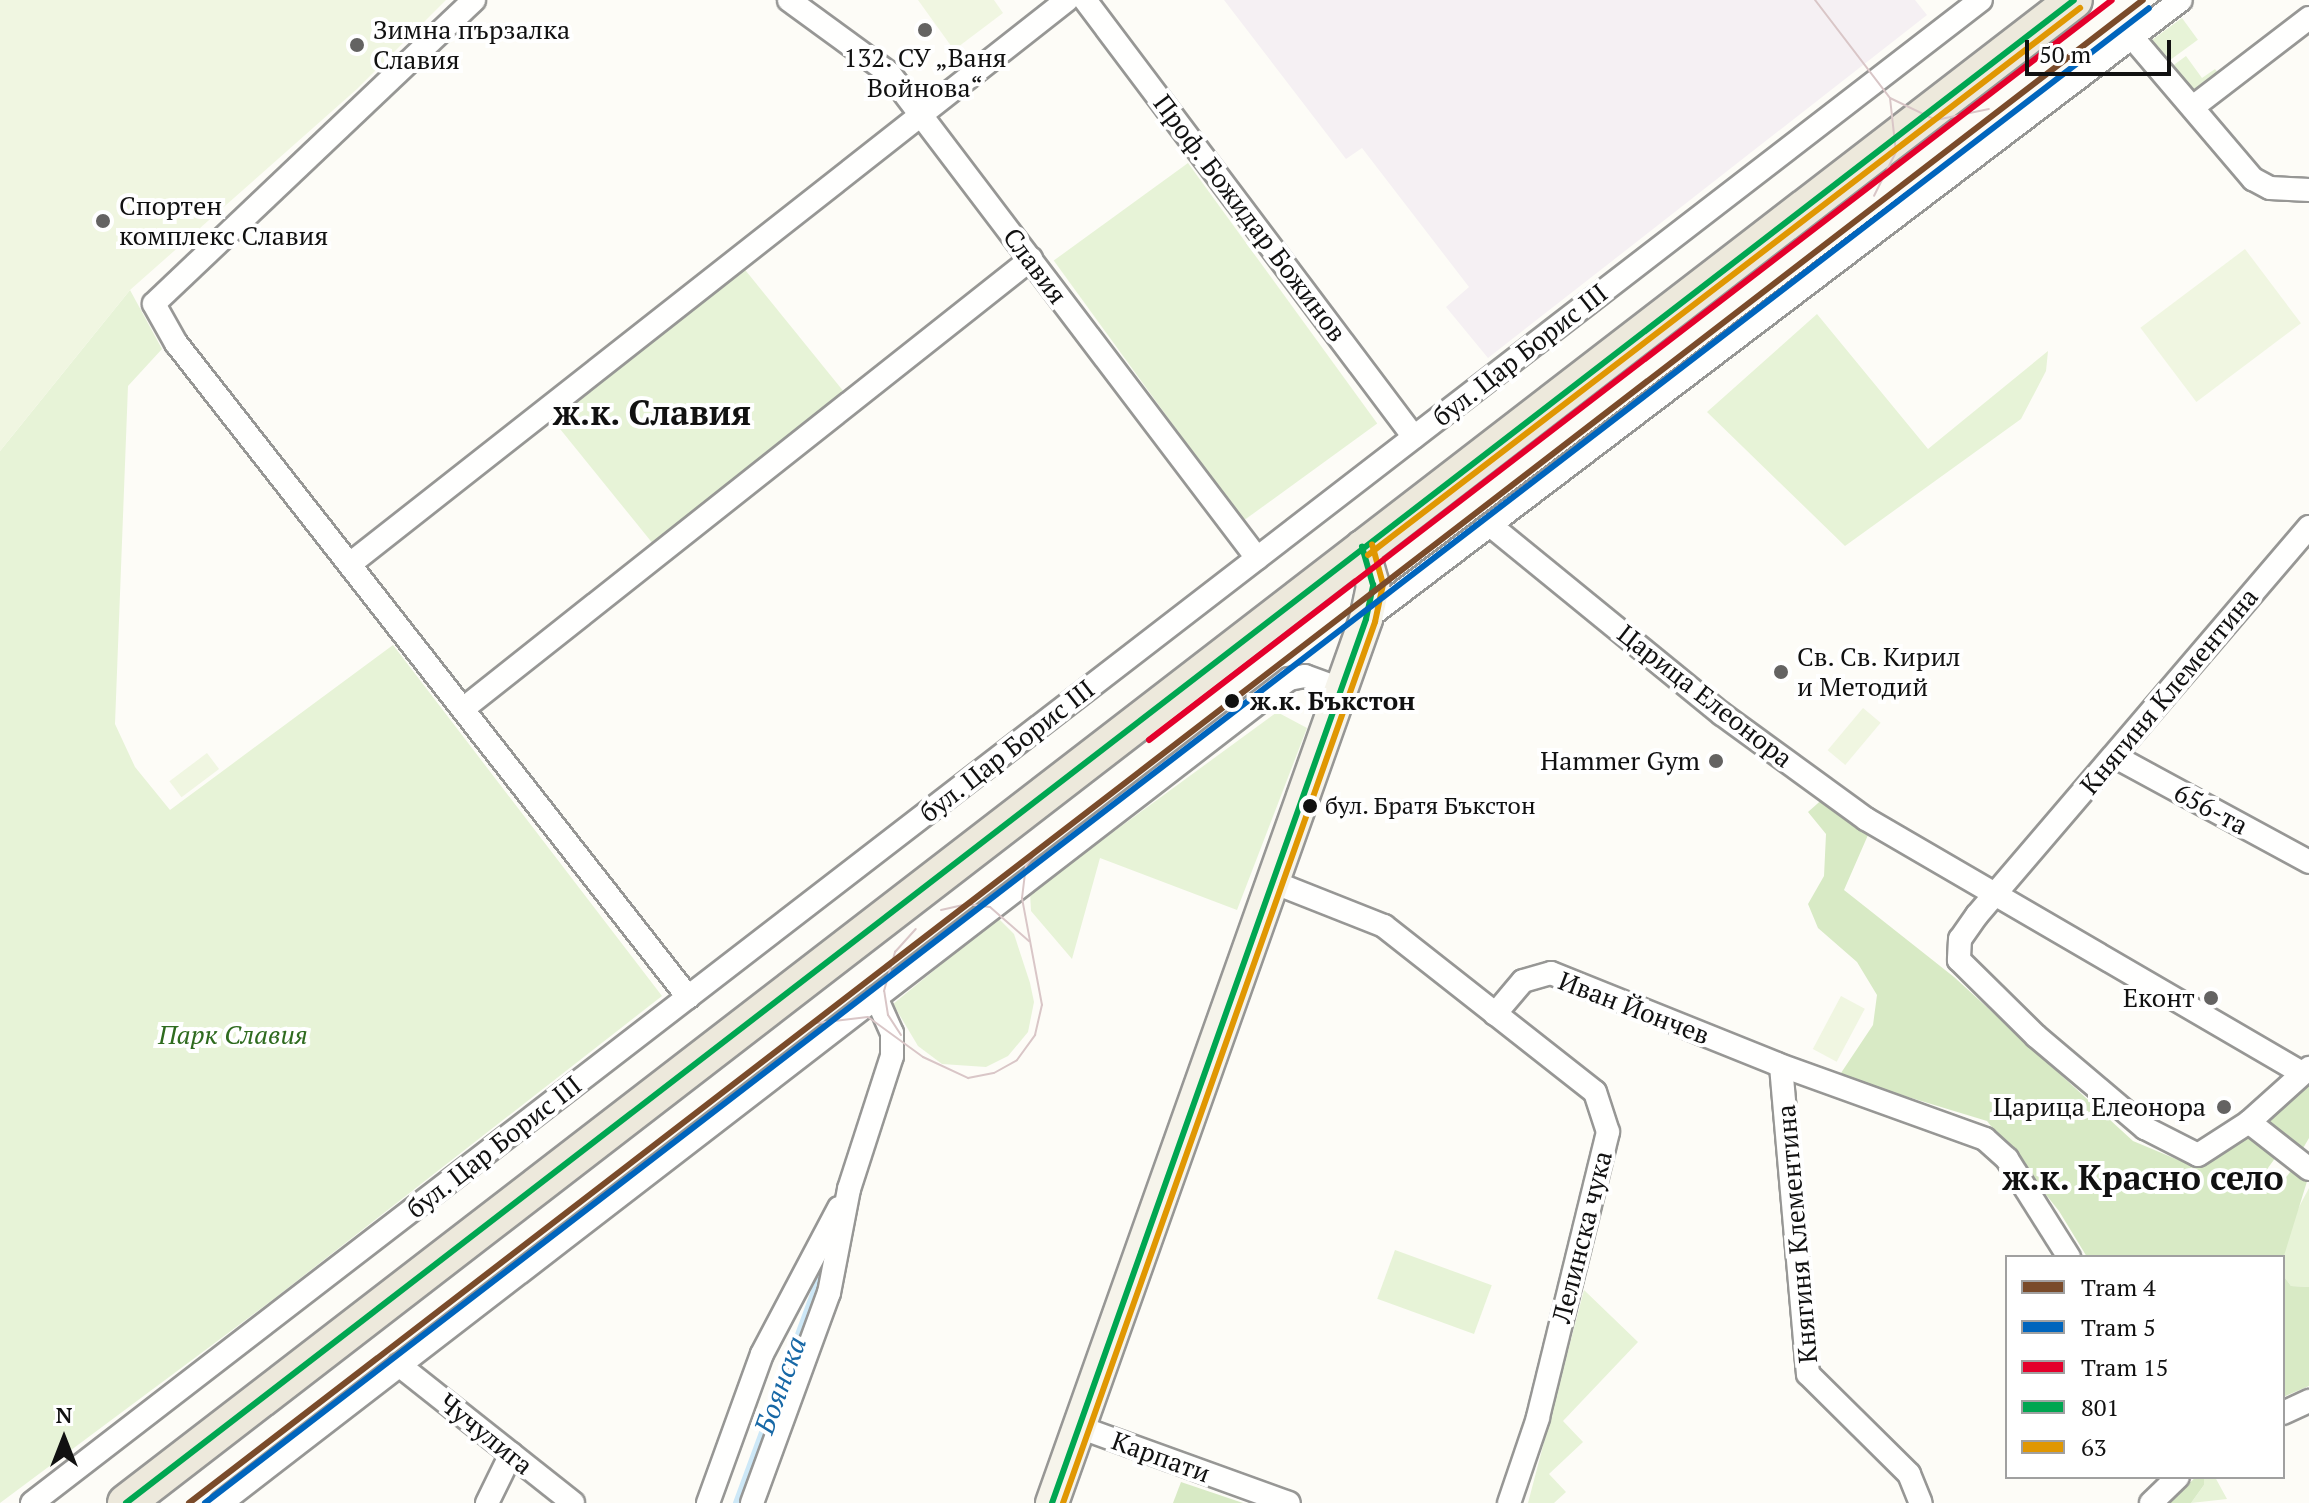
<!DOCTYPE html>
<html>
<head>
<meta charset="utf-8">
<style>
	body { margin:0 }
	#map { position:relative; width:2309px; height:1503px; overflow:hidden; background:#fdfcf7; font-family:"PT Serif",serif }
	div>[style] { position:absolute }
	.industrial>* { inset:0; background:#f5f0f3 }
	.green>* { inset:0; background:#e7f3d7; transform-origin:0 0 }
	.forest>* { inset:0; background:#d8eac5 }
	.pitch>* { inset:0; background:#f0f6e1; transform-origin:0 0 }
	.stream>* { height:6px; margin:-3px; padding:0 3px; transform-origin:3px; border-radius:3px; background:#cde8f7 }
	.roads { filter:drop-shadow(2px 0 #979795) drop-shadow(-2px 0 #979795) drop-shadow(0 2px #979795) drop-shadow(0 -2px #979795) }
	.street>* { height:22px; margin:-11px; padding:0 11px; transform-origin:11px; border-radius:11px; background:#fffffe }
	.secondary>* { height:32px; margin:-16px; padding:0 16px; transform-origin:16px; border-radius:16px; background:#f6f4eb }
	.primary>* { height:36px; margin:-18px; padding:0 18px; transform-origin:18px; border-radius:18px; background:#ede9dc }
	.tram>* { height:2px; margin:-1px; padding:0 1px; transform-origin:1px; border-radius:1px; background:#d9c6c7 }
	.bus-1>* { height:6px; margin:-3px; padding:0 3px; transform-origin:3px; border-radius:3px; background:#00a651 }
	.bus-2>* { height:6px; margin:-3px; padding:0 3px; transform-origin:3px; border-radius:3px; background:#e09702 }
	.tram-1>* { height:6px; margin:-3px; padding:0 3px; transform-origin:3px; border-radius:3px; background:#7a4b2a }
	.tram-2>* { height:6px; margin:-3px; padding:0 3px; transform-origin:3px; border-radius:3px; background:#0065bd }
	.tram-3>* { height:6px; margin:-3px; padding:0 3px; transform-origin:3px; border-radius:3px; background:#e4002b }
	.dots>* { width:22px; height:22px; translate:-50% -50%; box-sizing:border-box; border:4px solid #fff; border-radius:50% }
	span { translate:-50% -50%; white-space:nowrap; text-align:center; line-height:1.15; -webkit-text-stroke:8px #fff; paint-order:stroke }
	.bus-label { font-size:24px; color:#111 }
	.left { translate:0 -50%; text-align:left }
	.poi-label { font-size:26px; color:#111 }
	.right { translate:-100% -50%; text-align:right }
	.street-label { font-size:26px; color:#111 }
	.stop-label { font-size:26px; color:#111; font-weight:700 }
	.park-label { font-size:26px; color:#2f6b1f; font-style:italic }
	.water-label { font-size:28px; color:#1768a6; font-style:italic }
	.district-label { font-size:34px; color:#111; font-weight:700 }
	.legend { position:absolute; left:2005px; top:1255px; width:280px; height:224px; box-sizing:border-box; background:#fff; border:2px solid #a0a0a0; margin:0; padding:10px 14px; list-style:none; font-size:24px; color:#111 }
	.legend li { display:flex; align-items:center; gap:16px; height:40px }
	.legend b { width:40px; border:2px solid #a0a0a0 }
	.north { position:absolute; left:24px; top:1399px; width:80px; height:80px; -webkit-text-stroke:6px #fff; paint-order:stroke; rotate:0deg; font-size:22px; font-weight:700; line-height:32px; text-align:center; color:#111 }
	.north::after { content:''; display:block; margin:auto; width:28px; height:36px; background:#111; clip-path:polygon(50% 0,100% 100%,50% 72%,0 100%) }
	.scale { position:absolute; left:2025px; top:40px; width:146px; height:36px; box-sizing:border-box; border:4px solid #111; border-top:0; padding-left:10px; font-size:24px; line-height:28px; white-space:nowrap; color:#111; -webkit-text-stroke:6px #fff; paint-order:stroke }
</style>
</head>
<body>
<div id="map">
	<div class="industrial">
		<i style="clip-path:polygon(1224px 0,1915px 0,1927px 15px,1488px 358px,1446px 307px,1469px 287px,1362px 148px,1346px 159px)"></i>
	</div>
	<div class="green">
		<i style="left:2182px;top:18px;width:27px;height:39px;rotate:54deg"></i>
		<i style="clip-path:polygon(2186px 56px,2202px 78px,2215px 69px,2218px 73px,2190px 93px,2171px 67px)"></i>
		<i style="left:1188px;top:163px;width:322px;height:166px;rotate:54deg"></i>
		<i style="left:742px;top:266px;width:166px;height:244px;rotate:51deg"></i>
		<i style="clip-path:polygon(130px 290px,162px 349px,128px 386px,115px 724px,135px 767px,170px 810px,393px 645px,662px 996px,275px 1298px,0 1503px,0 451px)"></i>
		<i style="clip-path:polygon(1817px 314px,1928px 449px,2048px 351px,2046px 371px,2021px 419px,1845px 546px,1707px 412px)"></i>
		<i style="clip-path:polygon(1277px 712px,1307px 728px,1237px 910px,1100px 858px,1072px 959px,1031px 911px,1030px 893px)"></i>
		<i style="clip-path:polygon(998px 918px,1014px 934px,1030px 983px,1034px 1002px,1028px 1032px,1008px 1056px,986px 1067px,942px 1064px,918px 1046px,893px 1004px)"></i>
		<i style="clip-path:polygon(2309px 1188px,2309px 1287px,2291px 1286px,2283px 1275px,2283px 1259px,2289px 1226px)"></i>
		<i style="left:1395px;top:1250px;width:103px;height:52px;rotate:20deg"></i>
		<i style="clip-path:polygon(1584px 1290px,1638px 1342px,1563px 1421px,1583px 1442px,1549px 1474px,1566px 1492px,1554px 1503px,1528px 1503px)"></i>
		<i style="clip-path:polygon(2204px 1477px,2215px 1477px,2227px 1499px,2191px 1503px,2204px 1485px)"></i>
	</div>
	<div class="forest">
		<i style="clip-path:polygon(1826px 796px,1868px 835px,1844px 890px,1954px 977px,2133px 1141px,2195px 1167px,2252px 1131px,2278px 1154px,2263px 1175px,2279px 1186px,2295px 1166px,2309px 1175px,2283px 1259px,2087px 1257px,2059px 1211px,1987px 1121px,1839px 1076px,1873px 1025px,1877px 995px,1857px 962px,1818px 928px,1808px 904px,1824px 876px,1826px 834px,1808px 812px)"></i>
		<i style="clip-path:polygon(2309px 1079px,2309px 1138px,2302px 1150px,2262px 1122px)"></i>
		<i style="clip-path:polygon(2283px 1275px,2291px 1286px,2309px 1287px,2309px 1386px,2283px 1397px)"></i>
		<i style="clip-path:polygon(2196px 1477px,2204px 1477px,2204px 1485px,2191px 1503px,2160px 1503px,2169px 1502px)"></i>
		<i style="clip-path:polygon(1181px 1482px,1243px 1503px,1173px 1503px)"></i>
	</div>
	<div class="pitch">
		<i style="clip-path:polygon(0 0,446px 0,357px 89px,130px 290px,0 451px)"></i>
		<i style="clip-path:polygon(918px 0,994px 0,1003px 13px,954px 50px)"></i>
		<i style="left:2245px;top:249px;width:93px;height:131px;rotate:53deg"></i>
		<i style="left:1863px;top:708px;width:23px;height:55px;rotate:40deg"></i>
		<i style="left:207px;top:753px;width:20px;height:47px;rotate:53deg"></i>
		<i style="left:1841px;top:996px;width:27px;height:60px;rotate:28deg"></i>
	</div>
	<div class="stream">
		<i style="left:736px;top:1503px;width:252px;rotate:-69.8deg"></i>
	</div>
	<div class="roads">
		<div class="street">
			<i style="left:474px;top:0;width:441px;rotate:136.5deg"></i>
			<i style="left:154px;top:304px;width:45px;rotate:60.6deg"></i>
			<i style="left:176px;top:343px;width:831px;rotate:51.94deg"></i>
			<i style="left:789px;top:0;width:124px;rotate:36.1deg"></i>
			<i style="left:889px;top:73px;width:609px;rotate:52.81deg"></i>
			<i style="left:1085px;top:0;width:547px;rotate:53.03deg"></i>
			<i style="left:2132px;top:37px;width:187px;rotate:49.6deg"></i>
			<i style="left:2253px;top:179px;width:19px;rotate:28deg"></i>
			<i style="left:2270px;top:188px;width:39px;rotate:3deg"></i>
			<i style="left:2193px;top:107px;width:146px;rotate:-37.5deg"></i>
			<i style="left:1490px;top:525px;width:299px;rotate:39.2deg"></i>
			<i style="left:1722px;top:714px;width:178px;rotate:36.1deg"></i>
			<i style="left:1866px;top:819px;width:505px;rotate:30.22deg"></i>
			<i style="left:2309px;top:527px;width:511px;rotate:130.55deg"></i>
			<i style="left:1977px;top:915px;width:29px;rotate:125deg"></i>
			<i style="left:1960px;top:939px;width:21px;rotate:93deg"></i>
			<i style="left:1959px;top:960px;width:108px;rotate:44.6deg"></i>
			<i style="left:2036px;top:1036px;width:143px;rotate:40.2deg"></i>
			<i style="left:2145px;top:1128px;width:59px;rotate:27deg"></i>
			<i style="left:2198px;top:1155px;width:61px;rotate:-32.9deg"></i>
			<i style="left:2249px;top:1122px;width:81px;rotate:-42deg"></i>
			<i style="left:350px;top:564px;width:912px;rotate:-38.19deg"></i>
			<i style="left:1366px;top:619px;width:1023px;rotate:-37.22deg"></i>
			<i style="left:463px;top:709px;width:725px;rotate:-38.39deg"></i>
			<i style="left:2114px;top:756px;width:222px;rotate:28.5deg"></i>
			<i style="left:1273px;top:882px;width:119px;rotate:21.6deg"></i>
			<i style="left:1384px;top:926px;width:268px;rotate:38.2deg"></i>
			<i style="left:1595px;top:1092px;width:42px;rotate:72deg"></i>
			<i style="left:1608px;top:1132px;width:294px;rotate:103.8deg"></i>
			<i style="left:1538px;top:1418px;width:90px;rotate:108.8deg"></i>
			<i style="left:1495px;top:1014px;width:43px;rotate:-49.7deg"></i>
			<i style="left:1523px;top:981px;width:29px;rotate:-16deg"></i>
			<i style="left:1551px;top:973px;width:244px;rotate:21.9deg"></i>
			<i style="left:1777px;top:1064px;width:221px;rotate:19.8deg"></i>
			<i style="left:1985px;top:1139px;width:30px;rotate:42deg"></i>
			<i style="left:2007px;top:1159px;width:116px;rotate:57.7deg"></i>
			<i style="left:1781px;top:1066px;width:309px;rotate:85deg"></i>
			<i style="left:1808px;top:1374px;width:142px;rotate:44.7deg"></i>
			<i style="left:1909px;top:1474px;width:31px;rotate:68deg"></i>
			<i style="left:2249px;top:1122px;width:76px;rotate:38.1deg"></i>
			<i style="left:399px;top:1365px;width:222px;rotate:38.4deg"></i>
			<i style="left:2283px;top:1413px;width:29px;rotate:-25deg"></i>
			<i style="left:1079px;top:1427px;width:223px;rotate:19.9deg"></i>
			<i style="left:32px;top:1503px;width:2461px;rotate:-37.64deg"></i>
			<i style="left:221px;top:1503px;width:1349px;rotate:-37.65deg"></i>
			<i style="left:1289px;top:679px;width:16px;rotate:-11deg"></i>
			<i style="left:1305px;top:676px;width:38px;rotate:20deg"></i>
			<i style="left:487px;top:1503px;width:55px;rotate:-63.9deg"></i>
			<i style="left:708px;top:1503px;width:158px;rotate:-70.1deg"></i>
			<i style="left:762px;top:1354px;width:165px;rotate:-62.2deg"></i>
			<i style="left:752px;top:1503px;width:224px;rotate:-69.9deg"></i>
			<i style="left:829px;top:1293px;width:106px;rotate:-79.1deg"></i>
			<i style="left:849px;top:1189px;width:140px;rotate:-72.1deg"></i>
			<i style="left:892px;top:1056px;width:23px;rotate:-90deg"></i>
			<i style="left:892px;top:1033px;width:39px;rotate:-114deg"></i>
			<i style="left:2151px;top:1503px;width:37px;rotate:-44deg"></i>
		</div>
		<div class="secondary">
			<i style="left:1052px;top:1503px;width:938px;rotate:-70.44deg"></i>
			<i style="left:1366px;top:619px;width:35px;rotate:-78deg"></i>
			<i style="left:1373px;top:585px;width:40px;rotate:-106deg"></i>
		</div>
		<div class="primary">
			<i style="left:126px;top:1503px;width:2460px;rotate:-37.65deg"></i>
		</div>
	</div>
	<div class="tram">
		<i style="left:1815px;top:0;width:123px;rotate:52.6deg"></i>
		<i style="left:1890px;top:98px;width:54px;rotate:83.7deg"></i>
		<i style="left:1896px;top:152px;width:49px;rotate:116.6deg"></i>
		<i style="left:1890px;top:98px;width:51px;rotate:25.6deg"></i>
		<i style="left:1936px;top:120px;width:54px;rotate:-11.7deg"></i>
		<i style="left:941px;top:910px;width:26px;rotate:-13deg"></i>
		<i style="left:966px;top:904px;width:24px;rotate:7deg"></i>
		<i style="left:990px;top:907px;width:52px;rotate:41.1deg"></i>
		<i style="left:809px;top:1024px;width:59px;rotate:-6.8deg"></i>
		<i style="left:868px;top:1017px;width:68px;rotate:36deg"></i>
		<i style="left:923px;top:1057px;width:50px;rotate:25deg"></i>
		<i style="left:968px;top:1078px;width:26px;rotate:-11deg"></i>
		<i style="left:994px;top:1073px;width:26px;rotate:-29deg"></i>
		<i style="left:1017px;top:1060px;width:31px;rotate:-54deg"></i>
		<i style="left:1035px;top:1035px;width:31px;rotate:-77deg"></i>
		<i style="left:1042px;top:1005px;width:109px;rotate:-100.6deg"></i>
		<i style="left:1022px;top:898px;width:32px;rotate:-83deg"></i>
		<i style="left:1026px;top:866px;width:26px;rotate:-53deg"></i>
		<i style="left:901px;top:1035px;width:24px;rotate:-123deg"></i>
		<i style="left:888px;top:1015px;width:24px;rotate:-99deg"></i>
		<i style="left:884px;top:991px;width:41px;rotate:-74.2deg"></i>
		<i style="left:895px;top:952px;width:31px;rotate:-48deg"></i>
	</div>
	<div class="bus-1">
		<i style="left:126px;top:1503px;width:2460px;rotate:-37.65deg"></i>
		<i style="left:1052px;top:1503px;width:938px;rotate:-70.44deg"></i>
		<i style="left:1366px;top:619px;width:35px;rotate:-78deg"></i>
		<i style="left:1373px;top:585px;width:40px;rotate:-106deg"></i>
	</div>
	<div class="bus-2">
		<i style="left:1368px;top:555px;width:898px;rotate:-37.53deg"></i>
		<i style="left:1063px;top:1503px;width:935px;rotate:-70.5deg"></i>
		<i style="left:1375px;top:622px;width:39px;rotate:-78deg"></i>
		<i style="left:1383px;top:584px;width:41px;rotate:-105.4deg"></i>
	</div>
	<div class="tram-1">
		<i style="left:189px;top:1503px;width:2465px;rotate:-37.57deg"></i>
	</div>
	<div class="tram-2">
		<i style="left:205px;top:1503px;width:2452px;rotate:-37.56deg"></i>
	</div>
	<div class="tram-3">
		<i style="left:1149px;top:740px;width:1214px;rotate:-37.54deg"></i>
	</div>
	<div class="dots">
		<i style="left:925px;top:30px;background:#646362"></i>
		<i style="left:357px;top:45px;background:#646362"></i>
		<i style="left:103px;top:221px;background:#646362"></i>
		<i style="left:1781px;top:672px;background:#646362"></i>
		<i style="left:1232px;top:701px;background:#111"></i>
		<i style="left:1716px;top:761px;background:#646362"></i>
		<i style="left:1310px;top:806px;background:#111"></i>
		<i style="left:2211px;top:998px;background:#646362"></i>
		<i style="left:2224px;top:1107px;background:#646362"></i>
	</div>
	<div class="bus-label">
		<span class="left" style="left:1325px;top:806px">бул. Братя Бъкстон</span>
	</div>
	<div class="poi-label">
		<span class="left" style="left:373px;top:45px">Зимна пързалка<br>Славия</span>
		<span style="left:925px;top:73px">132. СУ „Ваня<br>Войнова“</span>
		<span class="left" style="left:119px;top:221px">Спортен<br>комплекс Славия</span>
		<span class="left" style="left:1797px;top:672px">Св. Св. Кирил<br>и Методий</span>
		<span class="right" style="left:1700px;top:761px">Hammer Gym</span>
		<span class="right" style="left:2195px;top:998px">Еконт</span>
		<span class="right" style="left:2206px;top:1107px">Царица Елеонора</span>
	</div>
	<div class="street-label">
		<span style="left:1250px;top:218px;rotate:53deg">Проф. Божидар Божинов</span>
		<span style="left:1035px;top:266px;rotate:53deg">Славия</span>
		<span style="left:1520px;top:355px;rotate:-38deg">бул. Цар Борис III</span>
		<span style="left:2169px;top:691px;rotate:-50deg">Княгиня Клементина</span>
		<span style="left:1705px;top:696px;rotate:38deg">Царица Елеонора</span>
		<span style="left:1007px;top:751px;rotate:-38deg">бул. Цар Борис III</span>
		<span style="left:2211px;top:809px;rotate:28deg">656-та</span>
		<span style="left:1634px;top:1008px;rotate:21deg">Иван Йончев</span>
		<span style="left:494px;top:1147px;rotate:-38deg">бул. Цар Борис III</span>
		<span style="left:1797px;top:1234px;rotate:-95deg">Княгиня Клементина</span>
		<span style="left:1582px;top:1237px;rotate:-76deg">Лелинска чука</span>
		<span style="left:486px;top:1434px;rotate:39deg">Чучулига</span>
		<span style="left:1161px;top:1457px;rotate:20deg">Карпати</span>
	</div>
	<div class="stop-label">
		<span class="left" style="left:1250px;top:701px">ж.к. Бъкстон</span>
	</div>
	<div class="park-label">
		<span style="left:233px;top:1035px">Парк Славия</span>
	</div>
	<div class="water-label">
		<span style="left:780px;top:1385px;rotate:-70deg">Боянска</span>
	</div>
	<div class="district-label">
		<span style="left:652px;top:413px">ж.к. Славия</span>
		<span style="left:2143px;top:1178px">ж.к. Красно село</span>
	</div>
	<ul class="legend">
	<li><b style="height:10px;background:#7a4b2a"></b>Tram 4</li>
	<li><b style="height:10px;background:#0065bd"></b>Tram 5</li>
	<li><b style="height:10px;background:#e4002b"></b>Tram 15</li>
	<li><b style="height:10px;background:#00a651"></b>801</li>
	<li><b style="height:10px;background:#e09702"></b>63</li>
	</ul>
	<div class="north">N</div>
	<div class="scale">50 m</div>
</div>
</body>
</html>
